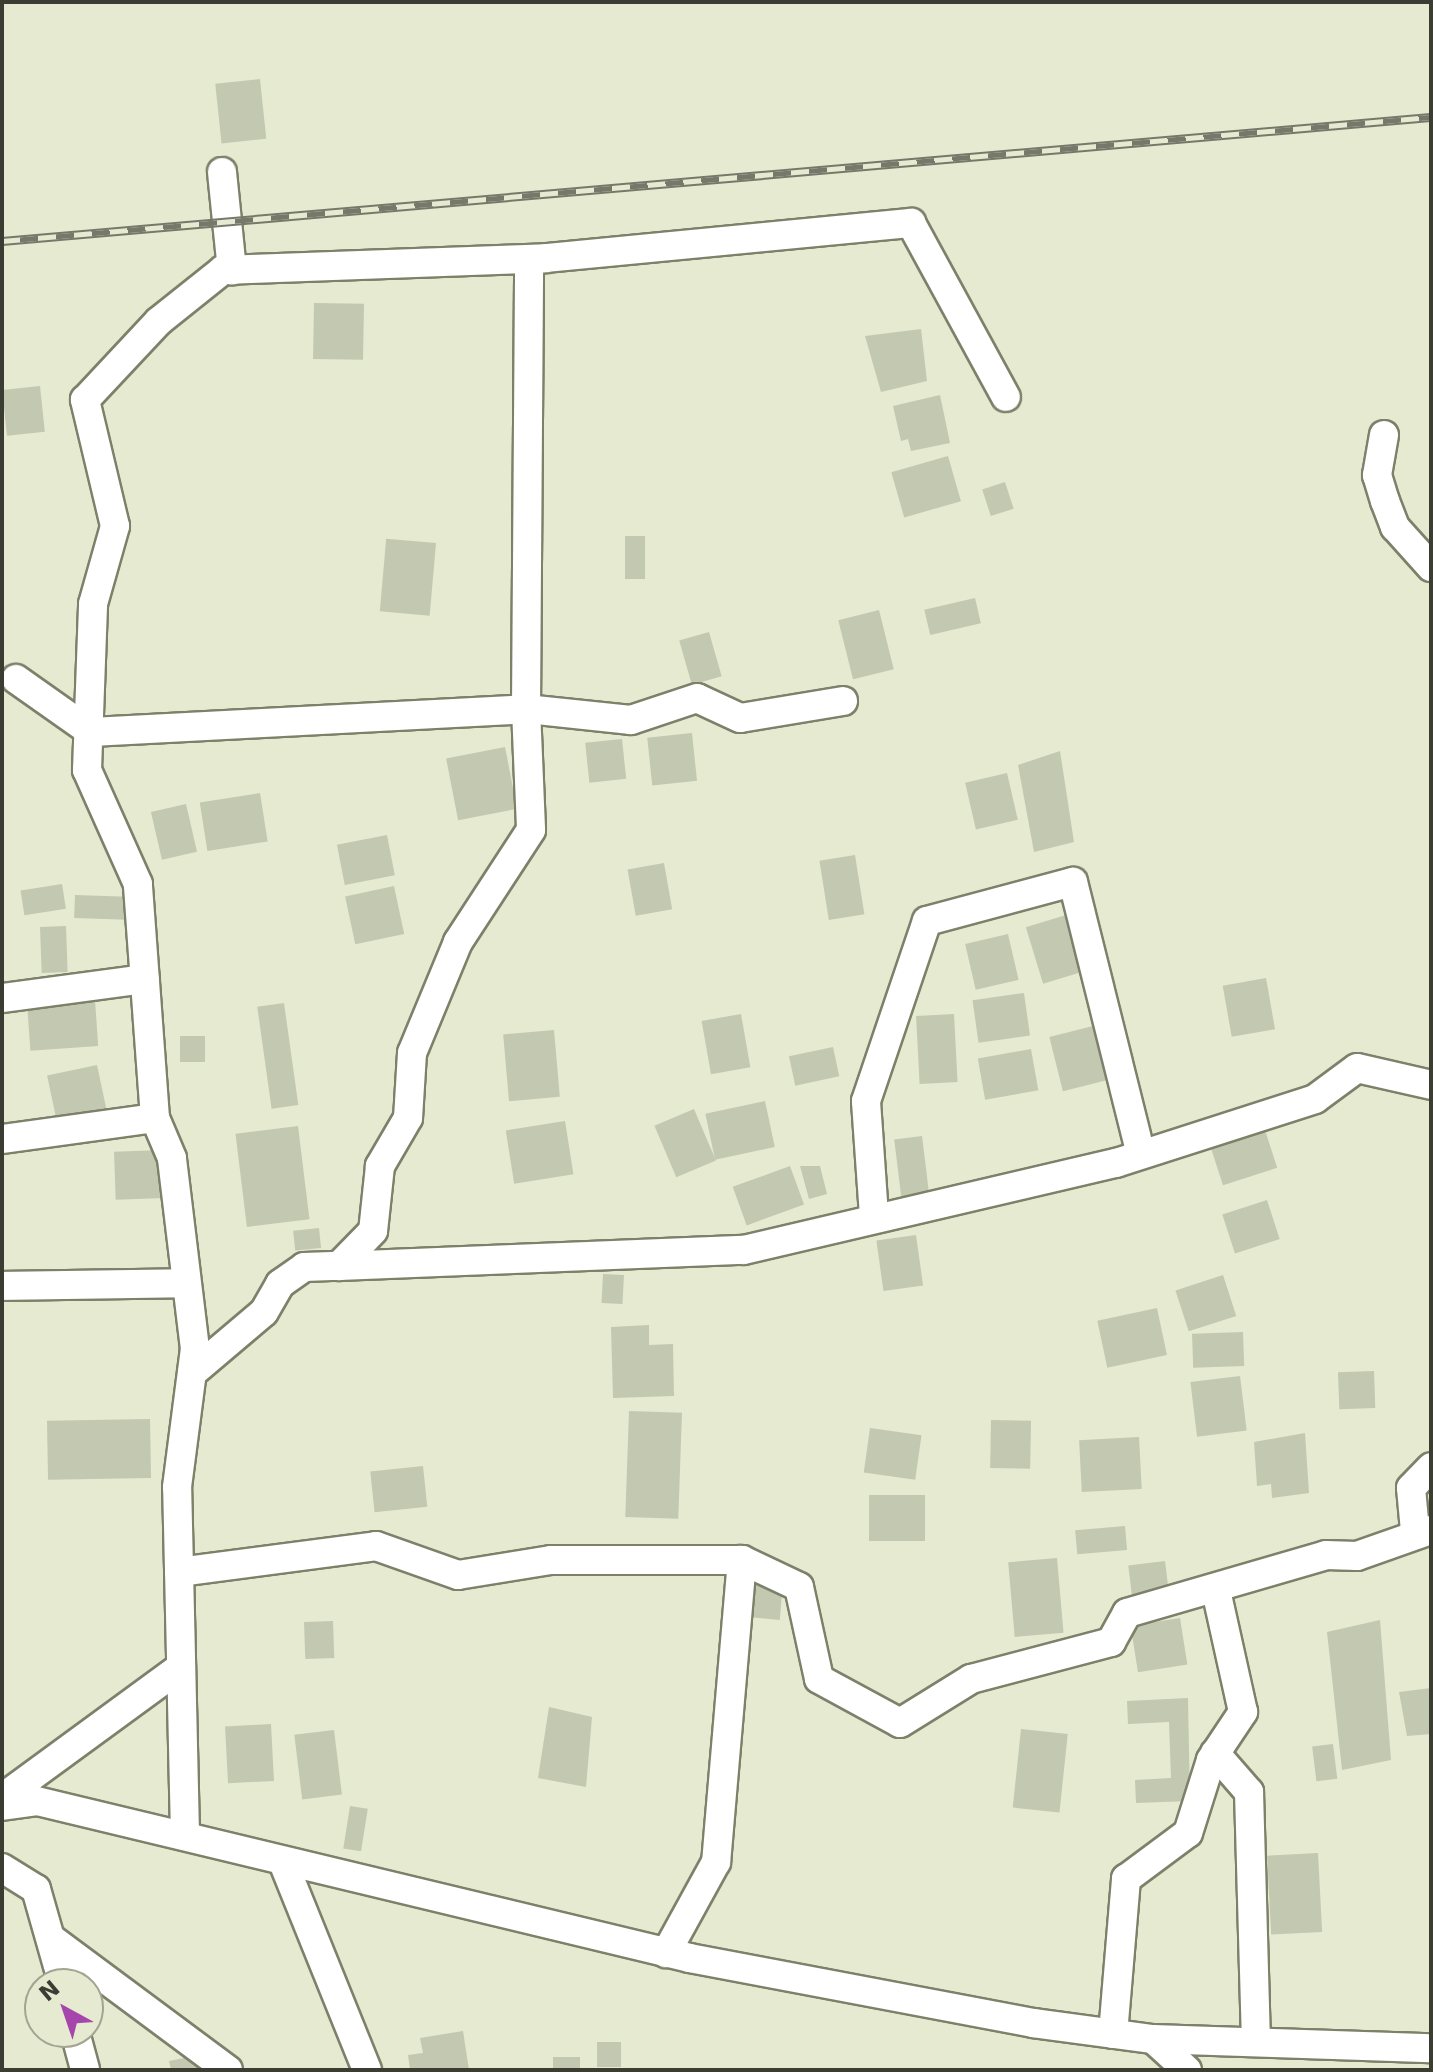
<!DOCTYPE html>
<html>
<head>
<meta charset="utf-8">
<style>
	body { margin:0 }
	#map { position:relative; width:1433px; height:2072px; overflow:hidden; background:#e5ead1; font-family:"DejaVu Sans",sans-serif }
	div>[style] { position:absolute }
	.building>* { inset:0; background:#c3c8b0; transform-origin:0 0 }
	.roads { filter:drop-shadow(2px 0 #7d816a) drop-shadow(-2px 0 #7d816a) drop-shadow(0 2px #7d816a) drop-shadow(0 -2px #7d816a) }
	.minor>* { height:28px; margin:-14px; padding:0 14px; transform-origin:14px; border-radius:14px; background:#fff }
	.rail>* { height:9px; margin-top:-4.5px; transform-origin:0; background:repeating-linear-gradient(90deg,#e5ead1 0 18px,#76796a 0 36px); box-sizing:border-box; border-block:2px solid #76796a }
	span { translate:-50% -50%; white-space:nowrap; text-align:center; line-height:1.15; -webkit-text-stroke:6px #e5ead1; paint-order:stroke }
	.frame { position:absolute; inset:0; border:4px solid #3b3d33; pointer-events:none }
	.north { position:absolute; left:24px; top:1968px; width:80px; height:80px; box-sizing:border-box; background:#e5ead1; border:2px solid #a1a592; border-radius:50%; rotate:320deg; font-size:22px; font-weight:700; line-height:32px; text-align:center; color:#3b3d33 }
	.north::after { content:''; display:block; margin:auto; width:28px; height:36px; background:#a645ac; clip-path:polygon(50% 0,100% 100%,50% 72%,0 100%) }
</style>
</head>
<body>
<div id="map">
	<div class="building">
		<i style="left:260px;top:79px;width:60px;height:45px;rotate:84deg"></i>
		<i style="left:314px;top:303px;width:50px;height:56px;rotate:1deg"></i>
		<i style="clip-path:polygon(921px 329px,927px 381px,881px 392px,865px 336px)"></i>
		<i style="left:40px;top:386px;width:46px;height:38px;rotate:84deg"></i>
		<i style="clip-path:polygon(940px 395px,950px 443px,911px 451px,908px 439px,901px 441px,893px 406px)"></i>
		<i style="left:948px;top:456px;width:47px;height:59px;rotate:74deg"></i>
		<i style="left:1005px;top:482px;width:28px;height:24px;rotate:72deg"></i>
		<i style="left:625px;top:536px;width:20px;height:43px"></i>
		<i style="left:436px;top:543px;width:73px;height:50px;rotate:95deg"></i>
		<i style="left:975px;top:598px;width:26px;height:52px;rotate:77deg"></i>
		<i style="left:879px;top:610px;width:61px;height:42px;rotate:76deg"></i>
		<i style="left:709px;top:632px;width:46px;height:31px;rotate:74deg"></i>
		<i style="left:692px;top:733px;width:48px;height:45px;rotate:84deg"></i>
		<i style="left:622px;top:739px;width:40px;height:37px;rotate:84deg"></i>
		<i style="left:505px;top:747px;width:63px;height:60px;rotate:79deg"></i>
		<i style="clip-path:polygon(1060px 751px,1074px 842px,1034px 852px,1018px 765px)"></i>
		<i style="left:1007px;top:773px;width:48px;height:43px;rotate:77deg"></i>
		<i style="left:260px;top:793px;width:49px;height:61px;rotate:81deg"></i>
		<i style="left:186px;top:804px;width:49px;height:36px;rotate:77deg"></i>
		<i style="left:387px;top:835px;width:41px;height:51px;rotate:79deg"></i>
		<i style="left:855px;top:855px;width:60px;height:36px;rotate:81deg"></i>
		<i style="left:664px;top:863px;width:47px;height:37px;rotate:80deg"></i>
		<i style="left:62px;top:884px;width:25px;height:42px;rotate:81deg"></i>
		<i style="left:394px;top:886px;width:49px;height:50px;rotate:78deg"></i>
		<i style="left:75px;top:895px;width:52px;height:23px;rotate:2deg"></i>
		<i style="left:1066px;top:915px;width:59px;height:42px;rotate:73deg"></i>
		<i style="left:66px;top:926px;width:46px;height:26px;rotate:88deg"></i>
		<i style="left:1008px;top:934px;width:47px;height:44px;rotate:77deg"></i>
		<i style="left:1266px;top:978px;width:52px;height:44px;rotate:80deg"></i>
		<i style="left:1024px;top:993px;width:43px;height:52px;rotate:82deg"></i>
		<i style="left:95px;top:1000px;width:46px;height:68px;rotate:86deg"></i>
		<i style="left:284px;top:1003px;width:103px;height:27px;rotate:82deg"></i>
		<i style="left:741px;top:1014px;width:54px;height:40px;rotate:80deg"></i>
		<i style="left:954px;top:1014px;width:68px;height:38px;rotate:87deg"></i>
		<i style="left:1093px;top:1026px;width:56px;height:45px;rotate:76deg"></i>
		<i style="left:554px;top:1030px;width:67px;height:51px;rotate:85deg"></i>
		<i style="left:205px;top:1036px;width:26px;height:25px;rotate:90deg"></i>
		<i style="left:833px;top:1047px;width:30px;height:45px;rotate:78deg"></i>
		<i style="left:1031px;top:1049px;width:42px;height:54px;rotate:80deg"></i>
		<i style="left:97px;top:1065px;width:54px;height:51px;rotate:78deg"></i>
		<i style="left:765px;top:1101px;width:47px;height:61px;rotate:78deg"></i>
		<i style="left:694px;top:1109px;width:56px;height:43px;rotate:67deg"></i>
		<i style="left:565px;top:1121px;width:54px;height:60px;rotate:81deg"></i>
		<i style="left:1263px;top:1124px;width:46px;height:57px;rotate:72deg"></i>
		<i style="left:298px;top:1126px;width:94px;height:63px;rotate:83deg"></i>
		<i style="left:922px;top:1136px;width:58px;height:28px;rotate:83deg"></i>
		<i style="left:163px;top:1150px;width:48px;height:49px;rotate:88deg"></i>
		<i style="left:790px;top:1166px;width:41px;height:61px;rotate:70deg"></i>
		<i style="clip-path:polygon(800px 1166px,820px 1166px,827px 1194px,809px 1199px)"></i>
		<i style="left:1267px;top:1200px;width:41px;height:47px;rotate:72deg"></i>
		<i style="left:319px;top:1228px;width:20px;height:26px;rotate:84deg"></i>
		<i style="left:916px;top:1235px;width:51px;height:40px;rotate:82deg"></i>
		<i style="left:603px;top:1274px;width:21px;height:29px;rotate:3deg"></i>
		<i style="left:1223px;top:1275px;width:43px;height:50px;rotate:72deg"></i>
		<i style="left:1157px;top:1308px;width:48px;height:61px;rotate:78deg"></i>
		<i style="clip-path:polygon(649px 1325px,649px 1345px,673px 1344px,674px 1396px,613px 1398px,611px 1327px)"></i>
		<i style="left:1243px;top:1332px;width:34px;height:51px;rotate:88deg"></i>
		<i style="left:1374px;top:1371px;width:37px;height:36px;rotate:88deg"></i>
		<i style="left:1240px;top:1376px;width:55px;height:50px;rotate:83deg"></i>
		<i style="left:629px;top:1411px;width:53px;height:106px;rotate:2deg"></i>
		<i style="left:150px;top:1419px;width:59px;height:103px;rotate:89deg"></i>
		<i style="left:991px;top:1420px;width:40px;height:48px;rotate:1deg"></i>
		<i style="left:870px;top:1428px;width:52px;height:45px;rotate:8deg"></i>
		<i style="clip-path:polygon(1305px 1433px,1309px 1493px,1272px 1498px,1271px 1484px,1257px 1486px,1254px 1442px)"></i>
		<i style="left:1139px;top:1437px;width:52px;height:60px;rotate:87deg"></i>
		<i style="left:423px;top:1466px;width:41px;height:53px;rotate:84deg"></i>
		<i style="left:869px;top:1495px;width:56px;height:46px"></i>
		<i style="left:1125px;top:1526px;width:24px;height:50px;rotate:85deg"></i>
		<i style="left:1057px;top:1558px;width:75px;height:49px;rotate:85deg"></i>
		<i style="left:1165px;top:1561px;width:40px;height:37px;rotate:83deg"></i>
		<i style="left:748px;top:1581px;width:35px;height:36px;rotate:5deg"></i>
		<i style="left:1180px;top:1618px;width:47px;height:50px;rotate:81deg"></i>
		<i style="clip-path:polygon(1380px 1620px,1391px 1760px,1342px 1770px,1327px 1632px)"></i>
		<i style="left:333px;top:1621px;width:37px;height:29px;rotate:88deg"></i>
		<i style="clip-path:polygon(1431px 1688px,1431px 1734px,1407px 1736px,1399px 1692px)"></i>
		<i style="clip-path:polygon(1188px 1698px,1190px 1801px,1136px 1803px,1135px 1780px,1171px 1778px,1169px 1722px,1128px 1724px,1127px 1701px)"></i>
		<i style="clip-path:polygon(549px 1707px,592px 1717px,586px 1787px,538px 1778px)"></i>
		<i style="left:271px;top:1724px;width:57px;height:46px;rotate:87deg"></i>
		<i style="left:1021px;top:1729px;width:47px;height:79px;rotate:6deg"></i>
		<i style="left:334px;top:1730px;width:65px;height:40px;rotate:83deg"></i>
		<i style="left:1333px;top:1744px;width:35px;height:21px;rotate:83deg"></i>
		<i style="left:350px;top:1806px;width:18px;height:43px;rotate:9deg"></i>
		<i style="left:1318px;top:1853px;width:79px;height:51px;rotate:87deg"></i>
		<i style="clip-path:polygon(463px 2031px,469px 2070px,410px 2070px,408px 2055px,423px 2053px,420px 2038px)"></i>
		<i style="left:597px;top:2042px;width:24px;height:25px"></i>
		<i style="clip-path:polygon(200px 2055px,202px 2070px,171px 2070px,169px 2061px)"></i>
		<i style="left:553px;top:2057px;width:27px;height:13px"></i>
	</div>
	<div class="roads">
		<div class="minor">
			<i style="left:222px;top:172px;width:99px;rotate:84.2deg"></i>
			<i style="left:1384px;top:435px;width:41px;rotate:99.9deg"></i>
			<i style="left:1377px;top:475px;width:27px;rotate:73deg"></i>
			<i style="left:1385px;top:501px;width:28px;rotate:69deg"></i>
			<i style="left:1395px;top:527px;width:54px;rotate:48deg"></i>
			<i style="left:16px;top:679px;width:92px;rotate:35.2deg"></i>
			<i style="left:91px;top:732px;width:436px;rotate:-3deg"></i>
			<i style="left:526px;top:709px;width:450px;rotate:-89.6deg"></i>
			<i style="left:843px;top:701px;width:104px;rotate:170.6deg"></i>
			<i style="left:740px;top:718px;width:47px;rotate:-155.1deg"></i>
			<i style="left:697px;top:698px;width:70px;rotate:161.6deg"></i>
			<i style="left:631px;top:720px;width:106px;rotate:-174deg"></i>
			<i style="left:526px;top:709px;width:121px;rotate:87.6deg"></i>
			<i style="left:531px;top:830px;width:134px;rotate:123.1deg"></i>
			<i style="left:458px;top:942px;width:120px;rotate:112.5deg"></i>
			<i style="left:412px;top:1053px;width:65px;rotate:93.5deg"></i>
			<i style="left:408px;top:1118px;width:56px;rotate:120.3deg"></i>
			<i style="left:380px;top:1166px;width:65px;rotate:96.1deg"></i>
			<i style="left:373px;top:1231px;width:49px;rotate:134.2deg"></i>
			<i style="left:339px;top:1266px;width:405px;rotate:-2.3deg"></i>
			<i style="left:744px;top:1250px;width:382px;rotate:-13.2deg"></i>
			<i style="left:1116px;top:1163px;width:209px;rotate:-17.8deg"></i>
			<i style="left:1315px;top:1099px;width:52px;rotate:-36.4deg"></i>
			<i style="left:1357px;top:1068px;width:76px;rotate:12.9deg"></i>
			<i style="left:2px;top:998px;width:144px;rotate:-7.6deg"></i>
			<i style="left:2px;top:1139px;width:154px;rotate:-7.8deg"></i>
			<i style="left:874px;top:1216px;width:115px;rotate:-94deg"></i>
			<i style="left:866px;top:1101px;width:190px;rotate:-71.3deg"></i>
			<i style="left:927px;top:921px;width:151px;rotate:-15deg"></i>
			<i style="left:1073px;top:882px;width:280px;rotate:76deg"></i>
			<i style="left:2px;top:1286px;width:184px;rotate:-0.9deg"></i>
			<i style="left:192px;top:1373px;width:94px;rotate:-40.3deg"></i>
			<i style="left:264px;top:1312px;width:32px;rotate:-60deg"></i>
			<i style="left:280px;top:1284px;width:29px;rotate:-35deg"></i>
			<i style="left:304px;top:1267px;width:35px;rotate:-2deg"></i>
			<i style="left:1415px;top:1531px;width:43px;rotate:-95.3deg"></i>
			<i style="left:1411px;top:1488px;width:29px;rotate:-46deg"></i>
			<i style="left:742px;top:1560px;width:63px;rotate:25.3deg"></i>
			<i style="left:799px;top:1587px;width:94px;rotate:77.7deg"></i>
			<i style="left:819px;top:1679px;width:92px;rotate:28.5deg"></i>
			<i style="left:900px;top:1723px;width:84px;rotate:-31.8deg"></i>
			<i style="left:971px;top:1679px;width:145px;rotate:-14.8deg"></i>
			<i style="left:1111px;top:1642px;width:33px;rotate:-61deg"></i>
			<i style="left:1127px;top:1613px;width:207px;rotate:-16.2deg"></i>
			<i style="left:1326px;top:1555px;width:31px;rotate:2deg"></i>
			<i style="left:1357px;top:1556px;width:78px;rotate:-19.4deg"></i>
			<i style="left:179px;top:1572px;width:199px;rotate:-7.5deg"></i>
			<i style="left:376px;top:1546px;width:87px;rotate:19.5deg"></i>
			<i style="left:458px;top:1575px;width:94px;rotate:-9.2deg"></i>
			<i style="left:551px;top:1560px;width:191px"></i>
			<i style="left:742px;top:1560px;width:303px;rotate:94.9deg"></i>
			<i style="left:716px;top:1862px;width:104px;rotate:118.8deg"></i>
			<i style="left:1215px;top:1753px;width:52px;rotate:48.9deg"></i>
			<i style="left:1249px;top:1792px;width:250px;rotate:88.4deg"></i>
			<i style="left:2px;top:1798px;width:222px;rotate:-36.2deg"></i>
			<i style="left:2px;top:1806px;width:35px;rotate:-8deg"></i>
			<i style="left:37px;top:1801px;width:672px;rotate:13.52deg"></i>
			<i style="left:690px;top:1958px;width:349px;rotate:10.7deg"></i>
			<i style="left:1033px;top:2023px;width:121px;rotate:7.6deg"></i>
			<i style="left:1153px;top:2039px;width:278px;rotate:1.9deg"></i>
			<i style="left:185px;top:1834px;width:347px;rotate:-91.3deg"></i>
			<i style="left:177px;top:1487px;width:139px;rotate:-82.6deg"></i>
			<i style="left:195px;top:1349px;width:192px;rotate:-96.9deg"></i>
			<i style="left:172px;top:1158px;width:43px;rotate:-113deg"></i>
			<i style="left:155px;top:1118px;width:235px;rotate:-94.2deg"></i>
			<i style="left:138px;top:884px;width:125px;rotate:-114.1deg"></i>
			<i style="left:87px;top:770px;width:166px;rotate:-87.9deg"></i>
			<i style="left:93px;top:604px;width:81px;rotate:-74.2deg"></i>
			<i style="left:115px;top:526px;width:130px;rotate:-103.4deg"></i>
			<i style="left:85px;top:400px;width:108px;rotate:-46.9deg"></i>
			<i style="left:159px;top:321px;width:82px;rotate:-38.6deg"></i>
			<i style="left:223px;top:270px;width:323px;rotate:-2.1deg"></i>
			<i style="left:546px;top:258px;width:367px;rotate:-5.5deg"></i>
			<i style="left:911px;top:223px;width:198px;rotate:61.4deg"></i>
			<i style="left:283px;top:1862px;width:224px;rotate:68deg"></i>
			<i style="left:2px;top:1868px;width:40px;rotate:32deg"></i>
			<i style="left:36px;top:1889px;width:99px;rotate:74.1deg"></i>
			<i style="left:53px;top:1940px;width:218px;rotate:36.6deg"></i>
			<i style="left:75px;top:2032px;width:39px;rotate:75deg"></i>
			<i style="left:1113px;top:2034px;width:156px;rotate:-85.2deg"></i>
			<i style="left:1126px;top:1879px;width:77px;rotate:-36.6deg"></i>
			<i style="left:1188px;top:1833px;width:77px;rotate:-72.5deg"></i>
			<i style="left:1211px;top:1760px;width:58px;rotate:-56.3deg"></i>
			<i style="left:1243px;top:1712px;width:125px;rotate:-102.5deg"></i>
			<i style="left:1153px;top:2039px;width:46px;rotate:42.4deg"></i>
		</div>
	</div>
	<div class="rail">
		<i style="left:2px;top:241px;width:1434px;rotate:-4.96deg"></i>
	</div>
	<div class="frame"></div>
	<div class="north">N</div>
</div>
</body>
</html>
